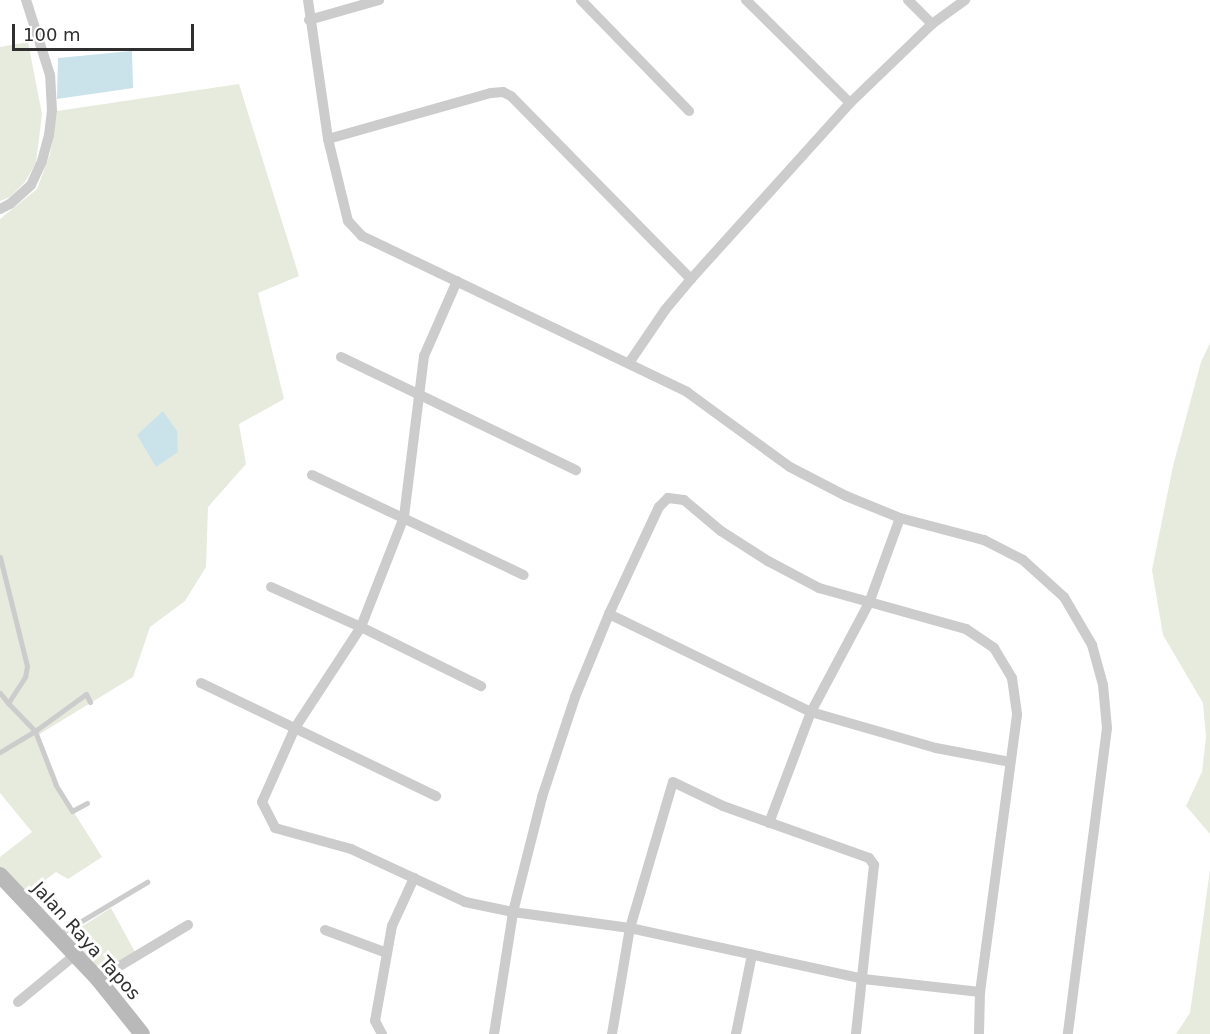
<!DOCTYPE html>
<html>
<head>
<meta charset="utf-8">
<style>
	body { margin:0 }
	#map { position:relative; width:1210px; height:1034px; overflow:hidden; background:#fff; font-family:"DejaVu Sans",sans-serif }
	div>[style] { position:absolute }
	.green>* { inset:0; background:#e7ebdd }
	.water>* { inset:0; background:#cae3ea }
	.service>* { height:5px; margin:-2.5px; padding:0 2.5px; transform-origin:2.5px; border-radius:2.5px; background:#ccc }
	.minor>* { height:10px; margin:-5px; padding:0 5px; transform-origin:5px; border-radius:5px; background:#ccc }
	.secondary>* { height:16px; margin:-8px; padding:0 8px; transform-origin:8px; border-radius:8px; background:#b9b9b9 }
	span { translate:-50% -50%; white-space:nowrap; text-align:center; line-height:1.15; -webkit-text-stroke:6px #fff; paint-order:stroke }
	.street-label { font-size:18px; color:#2f2f2f }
	.scale { position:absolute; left:12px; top:24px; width:182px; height:27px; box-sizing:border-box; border:3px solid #2f2f2f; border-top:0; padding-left:8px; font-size:18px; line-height:21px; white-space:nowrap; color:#2f2f2f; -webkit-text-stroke:4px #fff; paint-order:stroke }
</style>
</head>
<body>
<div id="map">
	<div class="green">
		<i style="clip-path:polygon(28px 42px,42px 114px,36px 163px,25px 182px,10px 197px,0 201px,0 47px)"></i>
		<i style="clip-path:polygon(239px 84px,299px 276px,258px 293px,284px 399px,239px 424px,246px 464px,208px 507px,206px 567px,185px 601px,150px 627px,133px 677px,38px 735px,53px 775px,68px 803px,102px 857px,68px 879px,56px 872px,25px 895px,0 870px,0 857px,32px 832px,0 793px,0 219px,37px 189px,50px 154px,57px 111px)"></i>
		<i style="clip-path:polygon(1210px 343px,1210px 834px,1186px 806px,1202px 772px,1206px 737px,1203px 703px,1163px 635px,1152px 570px,1173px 466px,1201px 362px)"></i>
		<i style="clip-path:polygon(1210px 870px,1210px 1034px,1176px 1034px,1190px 1013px)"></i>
		<i style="clip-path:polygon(111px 908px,135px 952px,100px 972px,75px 943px,81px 927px)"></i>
	</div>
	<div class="water">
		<i style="clip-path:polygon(132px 51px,133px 88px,57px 99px,58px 58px)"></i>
		<i style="clip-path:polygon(163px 411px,177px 431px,178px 452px,156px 467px,137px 435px)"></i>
	</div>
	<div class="service">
		<i style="left:0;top:557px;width:112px;rotate:76.1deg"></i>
		<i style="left:27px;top:666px;width:11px;rotate:100deg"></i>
		<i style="left:25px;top:677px;width:31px;rotate:123deg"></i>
		<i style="left:8px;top:703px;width:39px;rotate:46deg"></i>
		<i style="left:35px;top:731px;width:41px;rotate:149deg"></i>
		<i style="left:0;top:693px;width:13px;rotate:51deg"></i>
		<i style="left:87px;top:803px;width:17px;rotate:152deg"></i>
		<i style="left:72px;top:811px;width:31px;rotate:-122deg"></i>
		<i style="left:56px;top:785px;width:58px;rotate:-111.3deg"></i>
		<i style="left:35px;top:731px;width:63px;rotate:-36deg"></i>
		<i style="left:86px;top:694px;width:9px;rotate:63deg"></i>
		<i style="left:58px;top:935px;width:104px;rotate:-30.8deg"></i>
	</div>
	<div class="minor">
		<i style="left:308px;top:0;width:140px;rotate:81.8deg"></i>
		<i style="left:328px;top:139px;width:84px;rotate:76.3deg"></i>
		<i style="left:348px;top:221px;width:21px;rotate:47deg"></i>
		<i style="left:362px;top:236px;width:361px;rotate:25.6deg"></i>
		<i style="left:687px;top:392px;width:127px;rotate:36.1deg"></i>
		<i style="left:790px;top:467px;width:63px;rotate:27.4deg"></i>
		<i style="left:846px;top:496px;width:58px;rotate:22.2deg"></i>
		<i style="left:900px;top:518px;width:87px;rotate:14.7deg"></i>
		<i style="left:984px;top:540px;width:44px;rotate:27.1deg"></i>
		<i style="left:1023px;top:560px;width:55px;rotate:42.1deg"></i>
		<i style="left:1064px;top:597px;width:56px;rotate:59.7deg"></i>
		<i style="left:1092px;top:645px;width:41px;rotate:74.6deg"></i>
		<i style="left:1103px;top:685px;width:43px;rotate:84.7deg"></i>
		<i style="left:1107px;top:728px;width:308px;rotate:97.3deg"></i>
		<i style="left:581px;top:0;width:155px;rotate:45.8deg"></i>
		<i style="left:746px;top:0;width:146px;rotate:44.7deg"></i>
		<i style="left:908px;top:0;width:34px;rotate:45deg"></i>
		<i style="left:309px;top:20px;width:73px;rotate:-15.9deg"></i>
		<i style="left:328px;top:139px;width:169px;rotate:-15.8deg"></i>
		<i style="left:491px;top:93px;width:12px;rotate:-5deg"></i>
		<i style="left:503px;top:92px;width:9px;rotate:27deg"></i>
		<i style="left:511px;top:96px;width:257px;rotate:45.5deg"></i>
		<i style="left:0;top:209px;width:11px;rotate:-27deg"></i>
		<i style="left:10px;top:204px;width:28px;rotate:-42deg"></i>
		<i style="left:31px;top:185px;width:26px;rotate:-65deg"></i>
		<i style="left:42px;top:161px;width:27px;rotate:-75deg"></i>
		<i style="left:49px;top:135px;width:24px;rotate:-83deg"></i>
		<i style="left:52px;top:111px;width:36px;rotate:-93deg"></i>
		<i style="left:50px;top:75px;width:79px;rotate:-107.7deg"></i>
		<i style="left:457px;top:281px;width:82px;rotate:113.7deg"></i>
		<i style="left:424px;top:356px;width:162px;rotate:97.1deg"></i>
		<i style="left:404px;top:517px;width:118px;rotate:111.4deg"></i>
		<i style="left:361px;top:627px;width:121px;rotate:123.2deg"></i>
		<i style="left:295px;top:728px;width:81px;rotate:114deg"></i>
		<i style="left:262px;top:802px;width:29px;rotate:63deg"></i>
		<i style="left:275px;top:828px;width:79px;rotate:15.4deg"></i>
		<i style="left:351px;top:849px;width:126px;rotate:24.9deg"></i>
		<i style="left:465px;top:902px;width:49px;rotate:11.8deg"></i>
		<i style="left:513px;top:912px;width:118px;rotate:7.8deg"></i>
		<i style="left:630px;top:928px;width:239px;rotate:12.3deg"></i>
		<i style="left:863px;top:979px;width:118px;rotate:6.3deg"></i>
		<i style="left:341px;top:357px;width:261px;rotate:25.7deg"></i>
		<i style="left:629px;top:363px;width:64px;rotate:-55.8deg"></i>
		<i style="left:665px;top:310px;width:40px;rotate:-50deg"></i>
		<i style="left:691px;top:279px;width:237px;rotate:-47.9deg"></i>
		<i style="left:850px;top:103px;width:114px;rotate:-43.9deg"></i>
		<i style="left:932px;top:24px;width:41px;rotate:-36deg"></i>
		<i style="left:312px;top:475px;width:234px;rotate:25.3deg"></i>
		<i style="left:271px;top:587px;width:98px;rotate:24deg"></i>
		<i style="left:361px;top:627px;width:134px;rotate:26.2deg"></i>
		<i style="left:609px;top:614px;width:225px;rotate:25.9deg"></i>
		<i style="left:811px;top:712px;width:130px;rotate:16.1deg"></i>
		<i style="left:936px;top:748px;width:75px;rotate:10.7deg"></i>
		<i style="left:201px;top:683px;width:261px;rotate:25.7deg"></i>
		<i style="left:769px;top:823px;width:119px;rotate:-69.3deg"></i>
		<i style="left:811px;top:712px;width:123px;rotate:-62deg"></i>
		<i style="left:869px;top:603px;width:90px;rotate:-70deg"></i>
		<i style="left:325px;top:930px;width:66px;rotate:20.4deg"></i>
		<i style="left:98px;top:979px;width:105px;rotate:-31deg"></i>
		<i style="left:18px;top:1002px;width:74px;rotate:-39.5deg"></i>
		<i style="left:382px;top:1034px;width:15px;rotate:-118deg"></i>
		<i style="left:375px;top:1021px;width:97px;rotate:-79.9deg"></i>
		<i style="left:392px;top:926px;width:53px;rotate:-65.4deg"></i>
		<i style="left:494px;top:1034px;width:123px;rotate:-81.1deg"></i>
		<i style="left:513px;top:912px;width:119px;rotate:-75.8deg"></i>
		<i style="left:542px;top:797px;width:105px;rotate:-71.7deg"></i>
		<i style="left:575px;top:697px;width:90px;rotate:-67.7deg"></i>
		<i style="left:609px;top:614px;width:118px;rotate:-65deg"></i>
		<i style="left:659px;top:507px;width:13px;rotate:-45deg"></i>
		<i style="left:668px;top:498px;width:16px;rotate:7deg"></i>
		<i style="left:684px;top:500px;width:48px;rotate:40deg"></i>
		<i style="left:721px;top:531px;width:56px;rotate:32.6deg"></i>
		<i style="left:768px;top:561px;width:58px;rotate:27.9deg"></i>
		<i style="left:819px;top:588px;width:153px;rotate:15.6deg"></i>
		<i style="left:966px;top:629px;width:34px;rotate:34deg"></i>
		<i style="left:994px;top:648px;width:35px;rotate:59deg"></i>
		<i style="left:1012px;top:678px;width:37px;rotate:82deg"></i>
		<i style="left:1017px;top:715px;width:279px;rotate:97.6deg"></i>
		<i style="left:980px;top:992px;width:42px;rotate:91.4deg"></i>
		<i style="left:612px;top:1034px;width:108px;rotate:-80.4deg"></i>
		<i style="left:630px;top:928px;width:152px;rotate:-73.6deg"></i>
		<i style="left:673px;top:782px;width:55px;rotate:25.6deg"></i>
		<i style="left:723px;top:806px;width:155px;rotate:19.6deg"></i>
		<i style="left:869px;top:858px;width:9px;rotate:54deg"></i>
		<i style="left:874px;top:865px;width:170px;rotate:96.1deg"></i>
		<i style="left:736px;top:1034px;width:81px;rotate:-78.6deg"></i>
	</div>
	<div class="secondary">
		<i style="left:0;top:875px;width:143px;rotate:46.7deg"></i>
		<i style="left:98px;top:979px;width:70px;rotate:51.3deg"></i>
	</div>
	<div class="street-label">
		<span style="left:86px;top:941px;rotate:48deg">Jalan Raya Tapos</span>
	</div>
	<div class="scale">100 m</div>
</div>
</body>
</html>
